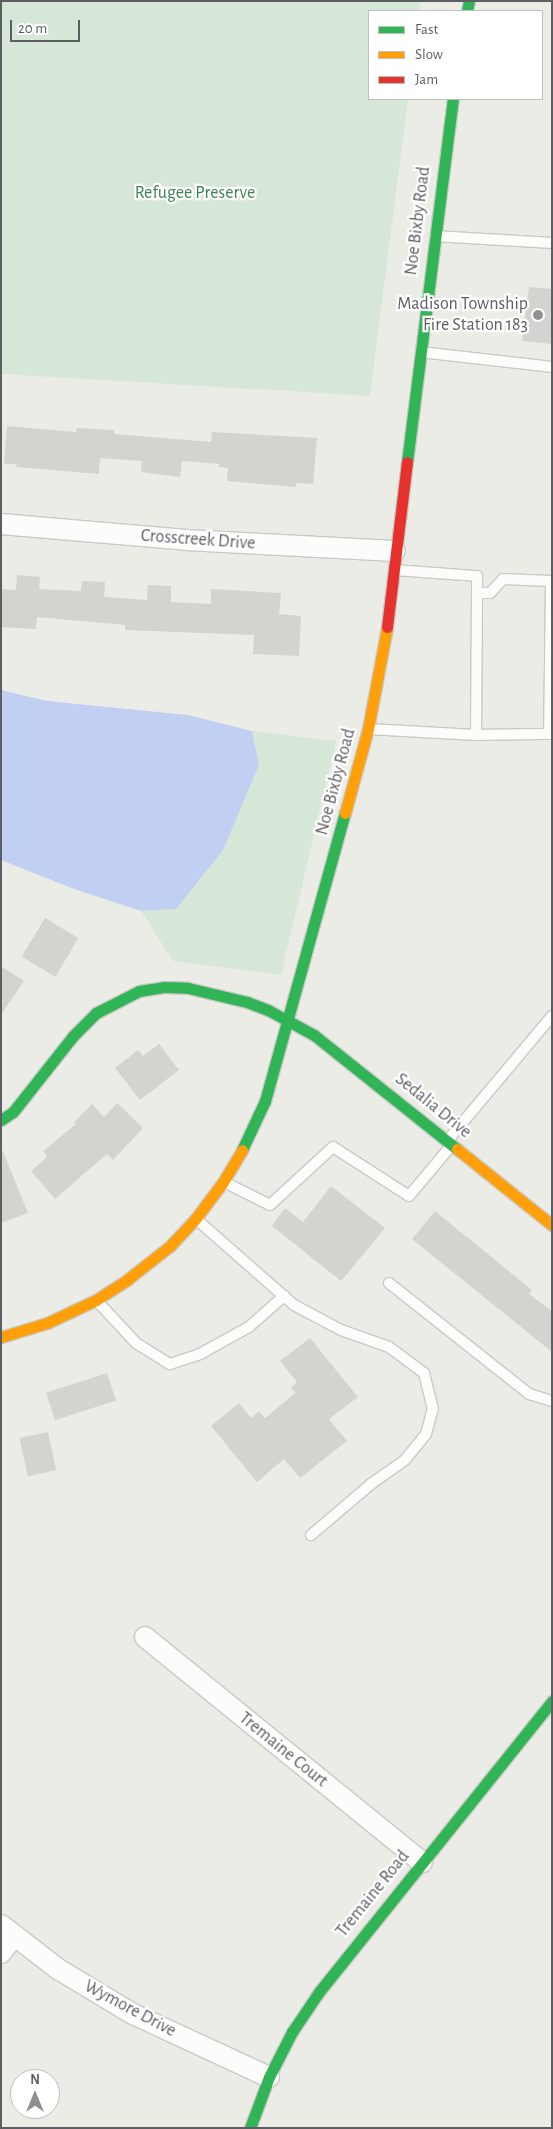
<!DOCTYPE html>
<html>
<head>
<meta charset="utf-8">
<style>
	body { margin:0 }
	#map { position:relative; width:553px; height:2129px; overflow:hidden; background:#ecece7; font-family:"Alegreya Sans",sans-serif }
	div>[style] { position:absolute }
	.green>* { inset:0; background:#d6e7d8 }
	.water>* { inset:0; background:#c0cff2 }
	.building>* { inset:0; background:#d3d3d0; transform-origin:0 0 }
	.roads { filter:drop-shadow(1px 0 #c9c9c7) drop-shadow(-1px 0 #c9c9c7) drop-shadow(0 1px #c9c9c7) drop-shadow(0 -1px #c9c9c7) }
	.lane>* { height:10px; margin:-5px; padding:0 5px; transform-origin:5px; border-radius:5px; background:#fcfcfb }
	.street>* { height:20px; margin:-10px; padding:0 10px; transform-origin:10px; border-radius:10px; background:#fcfcfb }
	.fast>* { height:11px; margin:-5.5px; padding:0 5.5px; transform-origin:5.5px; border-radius:5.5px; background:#30b455 }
	.slow>* { height:11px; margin:-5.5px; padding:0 5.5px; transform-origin:5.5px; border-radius:5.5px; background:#ff9f0a }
	.jam>* { height:11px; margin:-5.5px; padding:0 5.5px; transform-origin:5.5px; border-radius:5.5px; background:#e5322d }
	.dots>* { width:14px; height:14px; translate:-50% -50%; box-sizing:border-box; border:2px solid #fff; border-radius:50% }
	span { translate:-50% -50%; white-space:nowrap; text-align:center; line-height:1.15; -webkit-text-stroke:4.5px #fff; paint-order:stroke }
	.park-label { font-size:18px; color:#3e8253 }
	.street-label { font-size:18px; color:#5d5e64 }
	.poi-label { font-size:18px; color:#5d5e64 }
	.right { translate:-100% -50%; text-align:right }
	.frame { position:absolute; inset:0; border:2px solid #5d5e64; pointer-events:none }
	.legend { position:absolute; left:368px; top:10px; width:175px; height:90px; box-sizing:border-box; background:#fff; border:1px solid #bebfc1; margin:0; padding:6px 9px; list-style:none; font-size:15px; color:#5d5e64 }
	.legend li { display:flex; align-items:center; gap:10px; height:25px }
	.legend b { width:25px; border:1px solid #bebfc1 }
	.north { position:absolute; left:10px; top:2069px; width:50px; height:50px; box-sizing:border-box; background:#fff; border:1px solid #bebfc1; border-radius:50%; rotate:0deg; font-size:14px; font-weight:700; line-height:20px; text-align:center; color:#5d5e64 }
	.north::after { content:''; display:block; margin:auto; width:18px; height:22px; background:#8f9092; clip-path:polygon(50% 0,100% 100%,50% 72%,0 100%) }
	.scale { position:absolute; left:10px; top:20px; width:70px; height:22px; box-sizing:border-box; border:2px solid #5d5e64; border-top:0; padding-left:6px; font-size:15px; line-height:18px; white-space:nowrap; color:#5d5e64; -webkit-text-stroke:4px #fff; paint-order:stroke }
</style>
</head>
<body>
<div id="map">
	<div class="green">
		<i style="clip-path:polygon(1px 1px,420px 1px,419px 11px,369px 11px,369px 99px,408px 99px,370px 396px,1px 374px)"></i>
		<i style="clip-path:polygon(252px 731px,336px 741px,281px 975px,173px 961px,141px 911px,176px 909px,259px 765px)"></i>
	</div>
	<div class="water">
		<i style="clip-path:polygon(1px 690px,47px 701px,188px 715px,252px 731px,259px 765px,223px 850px,176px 909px,141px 911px,74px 889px,1px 860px)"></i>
	</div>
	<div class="building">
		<i style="clip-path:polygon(529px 287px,552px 289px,552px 344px,522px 341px)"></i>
		<i style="clip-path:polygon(7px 426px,76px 432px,77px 428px,114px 430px,114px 434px,211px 442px,212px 432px,317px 438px,313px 484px,296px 483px,296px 487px,227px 481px,228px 468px,219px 467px,219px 464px,182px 461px,180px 477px,141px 472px,142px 461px,100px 458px,99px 474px,16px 467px,17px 464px,4px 464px)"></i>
		<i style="clip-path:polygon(17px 575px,40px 577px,39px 589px,81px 591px,82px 581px,105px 582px,104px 597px,147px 600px,148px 585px,171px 586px,171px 602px,211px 604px,211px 589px,281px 593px,279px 614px,301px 616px,299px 656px,253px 654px,254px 635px,125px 630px,125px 625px,37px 617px,36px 629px,1px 627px,1px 589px,16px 590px)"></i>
		<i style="left:45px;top:918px;width:39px;height:45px;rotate:31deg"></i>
		<i style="clip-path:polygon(1px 966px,24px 981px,1px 1015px)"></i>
		<i style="clip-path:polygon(159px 1044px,179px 1070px,140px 1100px,115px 1068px,138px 1050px,143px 1056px)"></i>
		<i style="clip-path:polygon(117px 1103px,143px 1128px,113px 1160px,107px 1154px,55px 1199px,31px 1171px,47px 1157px,43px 1151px,76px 1124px,74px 1122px,92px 1104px,104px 1117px)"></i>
		<i style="clip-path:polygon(2px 1149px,28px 1213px,1px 1223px,1px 1150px)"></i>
		<i style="clip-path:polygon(331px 1186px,385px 1228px,341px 1281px,272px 1226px,285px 1208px,303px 1222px)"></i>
		<i style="clip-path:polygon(435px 1211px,532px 1290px,529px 1294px,552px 1311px,552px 1352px,412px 1239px)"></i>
		<i style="clip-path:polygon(310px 1338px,358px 1397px,329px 1419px,347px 1441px,300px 1478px,284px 1459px,257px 1482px,211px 1426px,239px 1403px,251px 1418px,259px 1411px,265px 1418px,295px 1393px,291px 1388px,297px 1382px,280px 1361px)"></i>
		<i style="left:107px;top:1373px;width:29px;height:64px;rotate:72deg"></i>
		<i style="left:48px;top:1432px;width:39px;height:29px;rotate:78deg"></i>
	</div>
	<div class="roads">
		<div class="lane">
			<i style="left:435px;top:236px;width:117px;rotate:3.4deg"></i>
			<i style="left:421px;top:352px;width:132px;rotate:6.5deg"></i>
			<i style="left:477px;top:593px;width:13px"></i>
			<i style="left:490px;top:593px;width:19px;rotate:-47deg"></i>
			<i style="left:503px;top:579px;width:48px;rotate:2.4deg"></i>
			<i style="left:551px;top:581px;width:153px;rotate:90.7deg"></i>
			<i style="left:369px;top:729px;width:107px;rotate:3.2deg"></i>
			<i style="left:476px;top:735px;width:159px;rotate:-89.6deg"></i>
			<i style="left:477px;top:576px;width:81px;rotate:-175.8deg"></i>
			<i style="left:476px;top:735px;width:76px;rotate:-0.8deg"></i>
			<i style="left:448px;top:1140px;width:162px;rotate:-50deg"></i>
			<i style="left:224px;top:1182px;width:51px;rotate:26.6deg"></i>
			<i style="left:270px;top:1205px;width:86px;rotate:-42.6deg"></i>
			<i style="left:333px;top:1147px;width:90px;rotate:32.8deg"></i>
			<i style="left:409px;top:1196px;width:65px;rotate:-50deg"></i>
			<i style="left:196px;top:1219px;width:130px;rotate:41.3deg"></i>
			<i style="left:294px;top:1305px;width:53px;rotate:28deg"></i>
			<i style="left:341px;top:1330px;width:51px;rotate:19.5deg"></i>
			<i style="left:389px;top:1347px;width:44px;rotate:36.6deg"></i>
			<i style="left:424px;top:1373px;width:36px;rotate:76deg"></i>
			<i style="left:433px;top:1408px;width:27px;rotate:105deg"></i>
			<i style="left:426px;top:1434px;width:33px;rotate:129deg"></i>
			<i style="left:405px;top:1460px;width:42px;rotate:144.8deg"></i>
			<i style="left:371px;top:1484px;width:79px;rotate:139.6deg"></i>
			<i style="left:389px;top:1283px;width:179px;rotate:38.4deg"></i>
			<i style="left:529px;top:1394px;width:24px;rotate:17deg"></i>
			<i style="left:97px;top:1301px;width:57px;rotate:47.1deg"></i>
			<i style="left:136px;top:1343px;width:40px;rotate:32deg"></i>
			<i style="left:170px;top:1364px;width:32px;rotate:-18deg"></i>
			<i style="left:200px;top:1354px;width:56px;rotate:-28.9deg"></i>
			<i style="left:249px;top:1327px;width:47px;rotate:-41.5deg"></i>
		</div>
		<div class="street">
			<i style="left:1px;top:524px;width:186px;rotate:4.9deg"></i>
			<i style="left:186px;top:540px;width:209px;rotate:3deg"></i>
			<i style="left:145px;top:1637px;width:357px;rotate:39.1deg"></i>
			<i style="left:1px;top:1925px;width:72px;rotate:37.7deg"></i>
			<i style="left:58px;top:1969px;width:87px;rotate:31deg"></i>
			<i style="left:133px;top:2014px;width:150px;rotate:24.9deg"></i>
			<i style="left:1px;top:1953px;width:21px;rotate:-53deg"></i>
		</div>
		<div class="fast">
			<i style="left:467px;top:11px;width:10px;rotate:-79deg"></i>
			<i style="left:407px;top:462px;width:366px;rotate:-82.8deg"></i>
			<i style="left:1px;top:1120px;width:14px;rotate:-34deg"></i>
			<i style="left:13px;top:1112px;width:97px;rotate:-51.7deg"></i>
			<i style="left:73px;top:1036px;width:33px;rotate:-45deg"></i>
			<i style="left:96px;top:1013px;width:48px;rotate:-27.1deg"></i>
			<i style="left:139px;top:991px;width:25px;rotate:-9deg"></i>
			<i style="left:164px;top:987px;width:24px;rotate:2deg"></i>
			<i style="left:188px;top:988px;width:61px;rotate:13.3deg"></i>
			<i style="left:247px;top:1002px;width:22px;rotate:21deg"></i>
			<i style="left:268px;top:1010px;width:52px;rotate:28.5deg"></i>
			<i style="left:314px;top:1035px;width:183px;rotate:38.6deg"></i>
			<i style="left:242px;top:1150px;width:54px;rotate:-64.9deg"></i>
			<i style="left:265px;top:1101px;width:299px;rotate:-74.5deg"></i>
			<i style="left:250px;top:2128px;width:54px;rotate:-69.6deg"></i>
			<i style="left:269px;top:2077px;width:51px;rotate:-62.9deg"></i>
			<i style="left:292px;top:2032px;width:48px;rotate:-56deg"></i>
			<i style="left:319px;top:1992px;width:373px;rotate:-51.3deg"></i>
		</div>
		<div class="slow">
			<i style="left:345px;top:813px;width:87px;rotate:-74.7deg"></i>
			<i style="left:368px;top:729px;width:104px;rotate:-79.4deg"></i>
			<i style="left:457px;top:1149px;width:122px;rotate:38.7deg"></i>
			<i style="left:1px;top:1337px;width:48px;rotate:-16.9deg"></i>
			<i style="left:47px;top:1323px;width:54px;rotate:-25.1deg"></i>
			<i style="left:96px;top:1300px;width:38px;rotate:-33deg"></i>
			<i style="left:128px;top:1279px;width:53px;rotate:-38.2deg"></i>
			<i style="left:170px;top:1246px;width:38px;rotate:-47deg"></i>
			<i style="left:196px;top:1218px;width:45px;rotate:-53.1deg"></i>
			<i style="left:223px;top:1182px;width:37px;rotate:-59deg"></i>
		</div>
		<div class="jam">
			<i style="left:387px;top:627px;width:166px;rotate:-83.1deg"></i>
		</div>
	</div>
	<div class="dots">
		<i style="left:538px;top:315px;background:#8f9092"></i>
	</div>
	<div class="park-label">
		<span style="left:195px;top:193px">Refugee Preserve</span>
	</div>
	<div class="street-label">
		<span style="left:418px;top:221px;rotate:-83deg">Noe Bixby Road</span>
		<span style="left:198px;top:540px;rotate:4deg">Crosscreek Drive</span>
		<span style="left:336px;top:782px;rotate:-75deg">Noe Bixby Road</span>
		<span style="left:433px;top:1106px;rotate:39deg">Sedalia Drive</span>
		<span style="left:283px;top:1750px;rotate:39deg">Tremaine Court</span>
		<span style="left:373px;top:1894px;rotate:-51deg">Tremaine Road</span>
		<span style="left:130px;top:2009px;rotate:28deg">Wymore Drive</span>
	</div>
	<div class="poi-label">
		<span class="right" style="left:528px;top:315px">Madison Township<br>Fire Station 183</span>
	</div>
	<div class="frame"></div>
	<ul class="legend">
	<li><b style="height:6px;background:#30b455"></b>Fast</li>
	<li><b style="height:6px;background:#ff9f0a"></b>Slow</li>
	<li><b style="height:6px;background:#e5322d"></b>Jam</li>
	</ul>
	<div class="north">N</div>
	<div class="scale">20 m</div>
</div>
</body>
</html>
